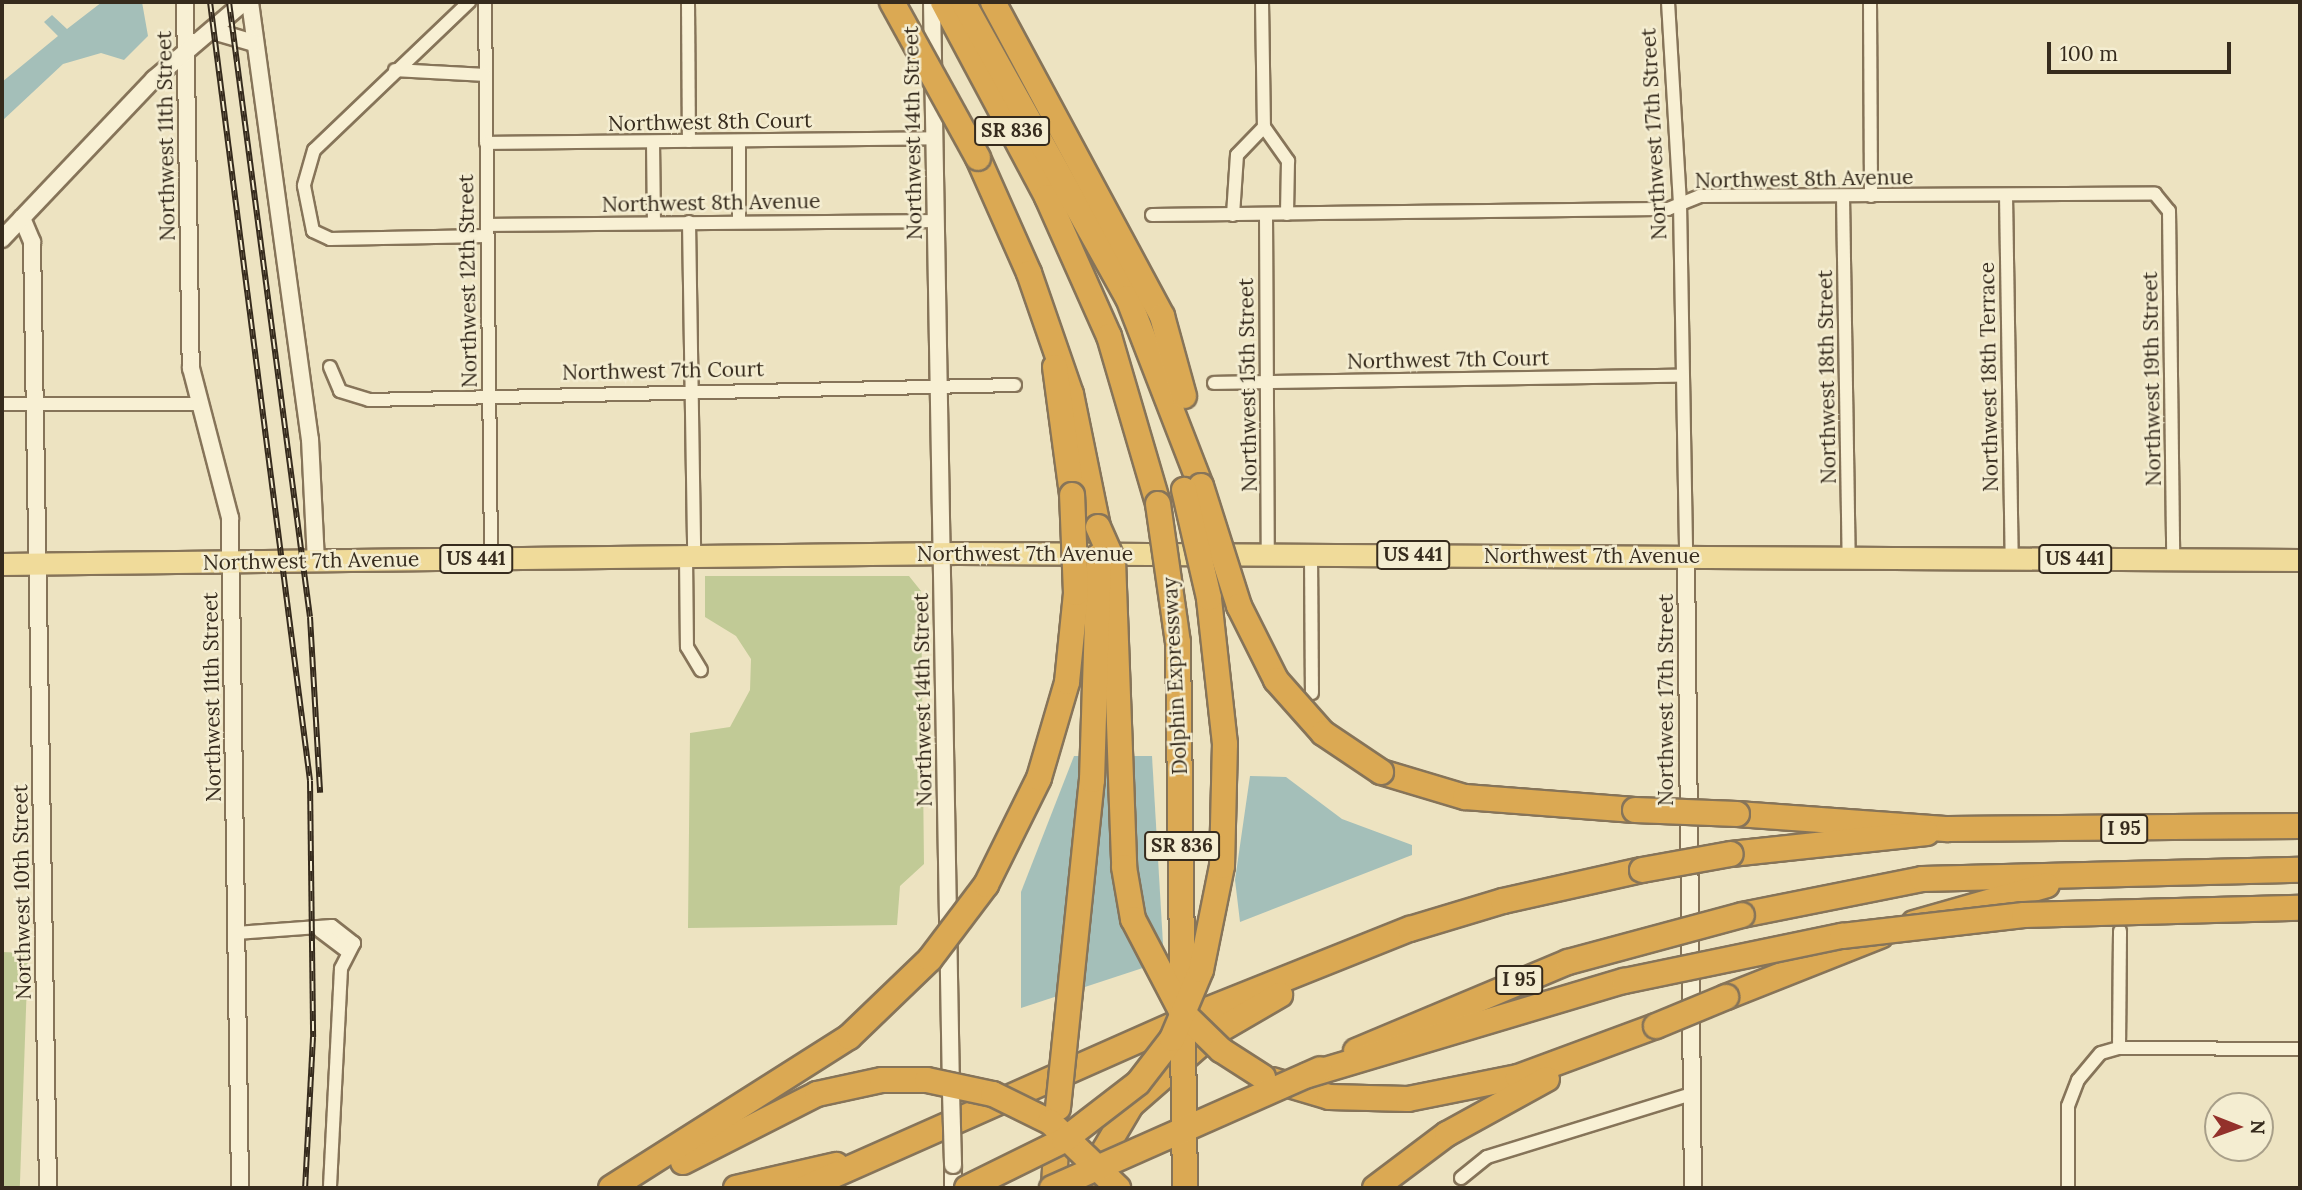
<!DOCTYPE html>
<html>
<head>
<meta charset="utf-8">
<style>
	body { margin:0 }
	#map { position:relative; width:2302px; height:1190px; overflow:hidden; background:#ede3c1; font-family:Lora,serif }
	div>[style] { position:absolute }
	.green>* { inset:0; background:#c1ca96; transform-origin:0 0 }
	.water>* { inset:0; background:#a4bfb9 }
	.roads { filter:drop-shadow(2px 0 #867459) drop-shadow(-2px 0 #867459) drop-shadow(0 2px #867459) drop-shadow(0 -2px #867459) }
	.minor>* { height:12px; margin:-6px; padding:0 6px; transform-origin:6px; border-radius:6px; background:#f8f0d4 }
	.tertiary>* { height:16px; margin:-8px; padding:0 8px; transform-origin:8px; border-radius:8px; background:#f8f0d4 }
	.primary>* { height:21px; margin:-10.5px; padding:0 10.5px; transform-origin:10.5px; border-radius:10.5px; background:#f0db9a }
	.motorway>* { height:24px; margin:-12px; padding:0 12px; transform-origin:12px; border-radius:12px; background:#dba953 }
	.rail>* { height:6px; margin-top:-3px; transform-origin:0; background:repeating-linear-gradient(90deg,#f4edd1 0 10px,#362b1d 0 20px); box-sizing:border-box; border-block:2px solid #362b1d }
	.bridges { filter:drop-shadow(2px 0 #867459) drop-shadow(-2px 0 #867459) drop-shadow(0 2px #867459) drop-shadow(0 -2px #867459) }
	.tertiary-bridge>* { height:16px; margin:-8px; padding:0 8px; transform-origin:8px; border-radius:8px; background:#f8f0d4 }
	.motorway-bridge>* { height:24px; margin:-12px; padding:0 12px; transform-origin:12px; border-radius:12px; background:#dba953 }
	span { translate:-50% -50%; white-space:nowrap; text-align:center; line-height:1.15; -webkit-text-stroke:5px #f4edd1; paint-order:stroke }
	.shield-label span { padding:2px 5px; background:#f4edd1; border:2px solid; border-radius:5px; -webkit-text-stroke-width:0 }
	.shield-label { font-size:19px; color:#362b1d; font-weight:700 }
	.street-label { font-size:21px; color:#362b1d }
	.frame { position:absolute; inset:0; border:4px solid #362b1d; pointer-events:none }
	.north { position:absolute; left:2204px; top:1092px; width:70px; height:70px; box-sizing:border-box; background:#f4edd1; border:2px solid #a89f89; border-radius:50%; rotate:91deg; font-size:19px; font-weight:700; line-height:28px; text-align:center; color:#362b1d }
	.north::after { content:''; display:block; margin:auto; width:24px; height:32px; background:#93312b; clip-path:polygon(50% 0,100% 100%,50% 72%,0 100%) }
	.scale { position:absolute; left:2047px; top:42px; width:184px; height:32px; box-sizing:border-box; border:4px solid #362b1d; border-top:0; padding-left:9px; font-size:21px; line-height:24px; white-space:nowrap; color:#362b1d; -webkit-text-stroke:5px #f4edd1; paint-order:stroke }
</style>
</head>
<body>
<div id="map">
	<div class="green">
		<i style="clip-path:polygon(705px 576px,909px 576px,921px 591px,924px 864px,900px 886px,897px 925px,688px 928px,690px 733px,730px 727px,750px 690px,751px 659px,736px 636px,705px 617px)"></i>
		<i style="left:2px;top:952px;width:26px;height:236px;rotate:2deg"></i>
	</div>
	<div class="water">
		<i style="clip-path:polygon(102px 2px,142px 2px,148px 36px,124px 60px,101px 53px,63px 64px,2px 121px,2px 82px,58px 36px,44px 22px,52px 15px,67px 29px)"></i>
		<i style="clip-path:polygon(1074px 756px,1152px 756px,1164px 961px,1021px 1008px,1021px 892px)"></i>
		<i style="clip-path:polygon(1250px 776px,1286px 777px,1342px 819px,1412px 845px,1412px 855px,1240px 922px,1235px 880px)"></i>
	</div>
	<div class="roads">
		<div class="minor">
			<i style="left:469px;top:2px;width:214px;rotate:136.3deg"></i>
			<i style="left:314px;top:150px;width:37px;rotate:106deg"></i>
			<i style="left:304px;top:186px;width:46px;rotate:78.7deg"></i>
			<i style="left:313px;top:231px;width:19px;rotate:25deg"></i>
			<i style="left:330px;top:239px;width:157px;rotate:-1.1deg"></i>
			<i style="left:485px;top:2px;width:557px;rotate:89.38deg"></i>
			<i style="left:688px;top:2px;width:139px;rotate:89.6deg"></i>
			<i style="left:1262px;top:2px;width:125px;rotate:89.1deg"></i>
			<i style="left:1264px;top:127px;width:42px;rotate:54.8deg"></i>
			<i style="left:1288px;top:161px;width:53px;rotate:91.1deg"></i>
			<i style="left:1668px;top:2px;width:201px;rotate:86.6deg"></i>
			<i style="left:1680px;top:203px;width:353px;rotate:89deg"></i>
			<i style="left:1870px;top:2px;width:194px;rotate:89.7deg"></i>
			<i style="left:395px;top:70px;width:90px;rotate:3.2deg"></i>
			<i style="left:739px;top:141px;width:81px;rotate:90deg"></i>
			<i style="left:653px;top:142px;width:80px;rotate:89.3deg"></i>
			<i style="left:486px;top:143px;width:448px;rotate:-0.6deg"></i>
			<i style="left:2006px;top:195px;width:364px;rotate:89.1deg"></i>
			<i style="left:1843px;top:196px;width:362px;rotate:89.1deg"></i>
			<i style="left:1266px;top:214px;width:341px;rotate:89.7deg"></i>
			<i style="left:1152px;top:215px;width:516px;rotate:-0.67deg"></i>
			<i style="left:1668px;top:209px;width:35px;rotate:-22deg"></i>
			<i style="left:1700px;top:196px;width:455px;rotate:-0.3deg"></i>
			<i style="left:2155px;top:194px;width:22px;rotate:51deg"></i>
			<i style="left:2169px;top:211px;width:349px;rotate:89.3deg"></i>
			<i style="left:1233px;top:215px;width:60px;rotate:-86.2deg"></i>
			<i style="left:1237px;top:155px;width:39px;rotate:-46deg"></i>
			<i style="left:689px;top:222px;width:334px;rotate:89.1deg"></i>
			<i style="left:487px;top:225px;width:449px;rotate:-0.5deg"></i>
			<i style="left:330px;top:367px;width:26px;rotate:67deg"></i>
			<i style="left:340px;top:391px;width:30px;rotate:17deg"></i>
			<i style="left:369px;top:400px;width:646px;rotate:-1.33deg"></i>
			<i style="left:1214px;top:383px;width:468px;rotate:-0.9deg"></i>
			<i style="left:2px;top:404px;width:195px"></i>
			<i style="left:1311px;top:555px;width:138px;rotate:89.6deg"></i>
			<i style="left:686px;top:556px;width:91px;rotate:89.4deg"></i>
			<i style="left:687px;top:647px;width:27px;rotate:59deg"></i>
			<i style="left:320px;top:931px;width:34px;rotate:37deg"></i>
			<i style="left:236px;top:933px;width:96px;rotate:-4.2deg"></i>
			<i style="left:332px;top:926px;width:28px;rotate:38deg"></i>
			<i style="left:354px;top:943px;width:29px;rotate:117deg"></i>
			<i style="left:341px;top:969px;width:219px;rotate:92.9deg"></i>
			<i style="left:2119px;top:1048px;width:117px;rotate:-89.5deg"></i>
			<i style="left:1461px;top:1178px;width:33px;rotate:-39deg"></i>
			<i style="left:1487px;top:1157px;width:214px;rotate:-17.1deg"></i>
			<i style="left:2068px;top:1188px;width:82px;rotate:-90deg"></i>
			<i style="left:2068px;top:1106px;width:28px;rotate:-69deg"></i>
			<i style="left:2078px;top:1080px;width:35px;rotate:-50deg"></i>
			<i style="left:2101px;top:1053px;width:19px;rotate:-16deg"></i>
			<i style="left:2119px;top:1048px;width:181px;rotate:0.3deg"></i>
		</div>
		<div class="tertiary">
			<i style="left:185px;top:2px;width:366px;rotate:89.1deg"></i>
			<i style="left:191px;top:368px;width:155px;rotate:75.4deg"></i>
			<i style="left:230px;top:518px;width:670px;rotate:89.14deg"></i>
			<i style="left:250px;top:2px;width:441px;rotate:82.2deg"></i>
			<i style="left:310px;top:439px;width:121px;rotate:87.2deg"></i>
			<i style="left:932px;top:2px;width:1090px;rotate:89deg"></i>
			<i style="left:213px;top:31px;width:43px;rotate:16.3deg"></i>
			<i style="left:22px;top:218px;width:26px;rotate:67deg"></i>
			<i style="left:32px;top:242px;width:946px;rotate:89.03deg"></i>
			<i style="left:2px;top:239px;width:221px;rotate:-46.5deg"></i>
			<i style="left:154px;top:79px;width:118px;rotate:-40.5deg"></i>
			<i style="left:1686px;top:556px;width:632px;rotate:89.37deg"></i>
			<i style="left:953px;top:1165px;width:23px;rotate:90deg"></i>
		</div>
		<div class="primary">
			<i style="left:2px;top:564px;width:955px;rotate:-0.66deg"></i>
			<i style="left:957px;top:553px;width:1343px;rotate:0.3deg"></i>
		</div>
		<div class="motorway">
			<i style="left:943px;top:2px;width:221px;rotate:61.9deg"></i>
			<i style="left:1047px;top:197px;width:152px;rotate:66deg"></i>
			<i style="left:1109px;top:336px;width:175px;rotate:73.7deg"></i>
			<i style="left:963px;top:2px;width:339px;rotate:60.9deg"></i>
			<i style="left:1128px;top:298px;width:202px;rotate:68.8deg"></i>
			<i style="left:993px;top:2px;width:357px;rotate:61.7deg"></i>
			<i style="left:1162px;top:316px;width:83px;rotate:74.6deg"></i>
			<i style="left:978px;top:158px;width:126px;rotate:66.1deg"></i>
			<i style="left:1029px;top:273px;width:128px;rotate:70.9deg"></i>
			<i style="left:1071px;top:394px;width:136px;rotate:78.5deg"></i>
			<i style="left:1055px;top:367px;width:129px;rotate:82.4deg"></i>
			<i style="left:1381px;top:772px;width:88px;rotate:16.6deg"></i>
			<i style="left:1465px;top:797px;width:170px;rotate:4.4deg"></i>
			<i style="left:1737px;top:814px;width:212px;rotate:4.1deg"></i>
			<i style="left:1948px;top:829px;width:352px;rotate:-0.5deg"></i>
			<i style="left:1731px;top:854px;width:197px;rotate:-6.1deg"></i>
			<i style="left:1742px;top:915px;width:184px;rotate:-11.3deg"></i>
			<i style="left:1922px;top:879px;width:378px;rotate:-1.4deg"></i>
			<i style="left:1914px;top:923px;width:138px;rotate:-15.9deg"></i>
			<i style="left:1726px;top:997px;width:166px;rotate:-21.6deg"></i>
			<i style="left:1272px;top:1080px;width:59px;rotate:16.6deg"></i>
			<i style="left:1329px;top:1097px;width:79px;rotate:1.5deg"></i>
			<i style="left:1408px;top:1099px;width:112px;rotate:-11.3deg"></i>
			<i style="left:1518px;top:1077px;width:147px;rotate:-20.3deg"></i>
			<i style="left:736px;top:1188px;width:103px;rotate:-13deg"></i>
			<i style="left:805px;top:1188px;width:440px;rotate:-23.9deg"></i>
			<i style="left:1207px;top:1010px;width:219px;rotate:-21.8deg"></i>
			<i style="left:1410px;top:929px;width:97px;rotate:-16.8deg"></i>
			<i style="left:1503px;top:901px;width:142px;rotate:-12.6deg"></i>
			<i style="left:1054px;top:1188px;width:62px;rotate:-87.2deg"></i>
			<i style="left:1082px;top:1188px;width:96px;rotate:-59.4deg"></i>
			<i style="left:1131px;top:1105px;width:106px;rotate:-41.2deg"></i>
			<i style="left:1211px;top:1035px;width:80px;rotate:-30.1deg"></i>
			<i style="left:1375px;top:1188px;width:90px;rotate:-36.9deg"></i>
			<i style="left:1447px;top:1134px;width:114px;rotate:-28.8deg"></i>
		</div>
	</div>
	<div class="rail">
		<i style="left:210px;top:2px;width:785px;rotate:82.68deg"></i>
		<i style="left:310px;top:781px;width:256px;rotate:89.3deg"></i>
		<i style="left:313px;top:1037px;width:151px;rotate:93deg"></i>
		<i style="left:229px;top:2px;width:620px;rotate:82.5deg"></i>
		<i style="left:310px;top:617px;width:176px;rotate:86.7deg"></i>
	</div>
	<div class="bridges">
		<div class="tertiary-bridge">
			<i style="left:951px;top:1092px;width:73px;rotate:88.4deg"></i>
		</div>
		<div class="motorway-bridge">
			<i style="left:892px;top:2px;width:178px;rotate:61.1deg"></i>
			<i style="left:1201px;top:486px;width:126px;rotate:72.4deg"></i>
			<i style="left:1239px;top:606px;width:83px;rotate:63.4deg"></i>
			<i style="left:1276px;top:680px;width:71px;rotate:48.4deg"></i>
			<i style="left:1323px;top:733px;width:70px;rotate:33.9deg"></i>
			<i style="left:1158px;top:504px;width:139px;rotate:81.8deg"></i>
			<i style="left:1178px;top:642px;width:546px;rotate:89.27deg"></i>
			<i style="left:1098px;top:527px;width:36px;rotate:66deg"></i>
			<i style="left:1113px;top:560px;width:307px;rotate:87.9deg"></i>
			<i style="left:1124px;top:867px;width:53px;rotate:80.2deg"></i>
			<i style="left:1133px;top:919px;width:104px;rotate:62.4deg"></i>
			<i style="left:1181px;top:1011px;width:56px;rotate:44.3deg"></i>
			<i style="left:1221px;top:1050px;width:50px;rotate:32.7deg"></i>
			<i style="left:1635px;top:810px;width:102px;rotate:2.2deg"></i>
			<i style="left:1642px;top:870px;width:90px;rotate:-10.2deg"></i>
			<i style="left:1656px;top:1026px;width:76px;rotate:-22.5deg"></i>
			<i style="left:1356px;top:1051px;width:230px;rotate:-22.8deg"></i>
			<i style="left:1568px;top:962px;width:180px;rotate:-15.1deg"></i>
			<i style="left:1308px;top:1075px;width:330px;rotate:-16.6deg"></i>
			<i style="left:1624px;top:981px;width:223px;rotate:-11.7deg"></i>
			<i style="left:1842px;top:936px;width:183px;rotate:-6.6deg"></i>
			<i style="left:2024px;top:915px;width:276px;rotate:-1.5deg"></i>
			<i style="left:1058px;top:1108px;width:330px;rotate:-84.1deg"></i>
			<i style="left:1092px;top:780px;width:224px;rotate:-88.2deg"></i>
			<i style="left:683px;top:1162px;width:150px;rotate:-26.9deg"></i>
			<i style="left:817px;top:1094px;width:66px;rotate:-12.2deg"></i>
			<i style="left:882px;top:1080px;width:45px"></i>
			<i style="left:927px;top:1080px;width:67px;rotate:12deg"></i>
			<i style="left:993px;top:1094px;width:64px;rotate:26.2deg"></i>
			<i style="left:1050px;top:1122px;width:95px;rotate:44.1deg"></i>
			<i style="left:611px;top:1188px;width:282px;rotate:-32.4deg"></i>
			<i style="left:849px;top:1037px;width:112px;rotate:-43.9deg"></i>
			<i style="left:930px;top:959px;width:93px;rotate:-52.9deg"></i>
			<i style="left:986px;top:885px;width:119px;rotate:-63.6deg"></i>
			<i style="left:1039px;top:778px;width:100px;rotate:-73.7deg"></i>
			<i style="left:1067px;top:682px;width:89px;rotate:-84.2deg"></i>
			<i style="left:1076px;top:593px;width:98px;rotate:-92.3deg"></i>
			<i style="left:967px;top:1188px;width:108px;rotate:-26.3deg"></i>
			<i style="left:1064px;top:1140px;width:93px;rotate:-37.6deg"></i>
			<i style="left:1138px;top:1083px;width:56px;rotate:-52.3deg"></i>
			<i style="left:1172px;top:1039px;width:75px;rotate:-67.2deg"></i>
			<i style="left:1201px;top:970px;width:106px;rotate:-78.6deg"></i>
			<i style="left:1222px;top:866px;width:122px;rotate:-88.6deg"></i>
			<i style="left:1225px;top:744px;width:147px;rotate:-96.3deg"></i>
			<i style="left:1209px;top:598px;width:111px;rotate:-103deg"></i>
			<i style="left:1052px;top:1188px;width:293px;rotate:-23.9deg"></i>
		</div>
	</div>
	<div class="shield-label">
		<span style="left:1012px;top:131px">SR 836</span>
		<span style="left:1413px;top:555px">US 441</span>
		<span style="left:476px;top:559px">US 441</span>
		<span style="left:2075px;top:559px">US 441</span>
		<span style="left:2124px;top:829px">I 95</span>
		<span style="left:1182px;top:846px">SR 836</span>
		<span style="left:1519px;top:980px">I 95</span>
	</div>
	<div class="street-label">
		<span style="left:710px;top:122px;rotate:-1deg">Northwest 8th Court</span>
		<span style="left:913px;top:133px;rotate:-91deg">Northwest 14th Street</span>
		<span style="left:1654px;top:134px;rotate:-93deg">Northwest 17th Street</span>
		<span style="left:166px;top:136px;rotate:-91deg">Northwest 11th Street</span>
		<span style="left:1804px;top:179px;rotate:-1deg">Northwest 8th Avenue</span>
		<span style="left:711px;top:203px;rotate:-1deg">Northwest 8th Avenue</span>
		<span style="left:468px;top:281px;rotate:-91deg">Northwest 12th Street</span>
		<span style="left:1448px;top:360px;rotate:-1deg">Northwest 7th Court</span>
		<span style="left:663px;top:371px;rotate:-1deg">Northwest 7th Court</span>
		<span style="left:1827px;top:377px;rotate:-91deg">Northwest 18th Street</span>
		<span style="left:1989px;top:377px;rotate:-91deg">Northwest 18th Terrace</span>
		<span style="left:2152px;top:379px;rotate:-91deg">Northwest 19th Street</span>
		<span style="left:1248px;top:385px;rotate:-91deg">Northwest 15th Street</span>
		<span style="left:1025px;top:554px">Northwest 7th Avenue</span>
		<span style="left:1592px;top:556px">Northwest 7th Avenue</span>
		<span style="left:311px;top:561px;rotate:-1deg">Northwest 7th Avenue</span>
		<span style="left:1175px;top:676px;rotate:-93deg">Dolphin Expressway</span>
		<span style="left:212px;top:697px;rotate:-91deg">Northwest 11th Street</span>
		<span style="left:923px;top:700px;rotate:-91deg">Northwest 14th Street</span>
		<span style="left:1666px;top:700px;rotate:-90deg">Northwest 17th Street</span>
		<span style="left:22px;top:892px;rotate:-91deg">Northwest 10th Street</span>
	</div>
	<div class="frame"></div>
	<div class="north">N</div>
	<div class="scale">100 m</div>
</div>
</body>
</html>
